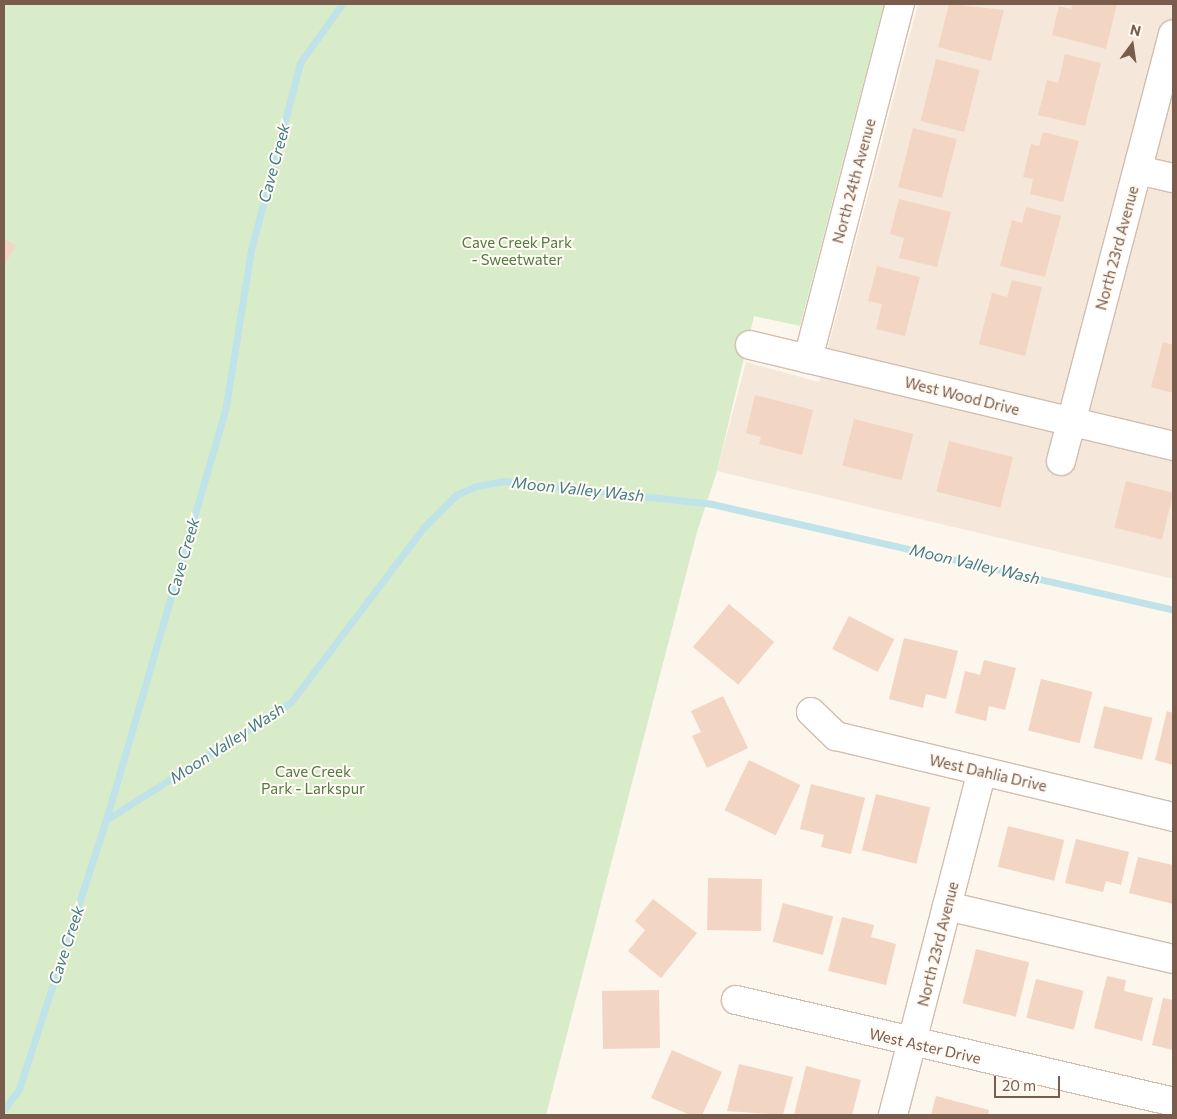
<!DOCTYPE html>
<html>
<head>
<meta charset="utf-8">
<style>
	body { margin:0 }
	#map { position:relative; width:1177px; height:1119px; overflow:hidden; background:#fdf6ec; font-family:Commissioner,sans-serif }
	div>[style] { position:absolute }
	.residential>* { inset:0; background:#f5e8da }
	.green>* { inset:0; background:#d8ecc9 }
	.stream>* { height:7px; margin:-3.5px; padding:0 3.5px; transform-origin:3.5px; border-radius:3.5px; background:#bfe3e8 }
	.building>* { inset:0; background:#f3d5c3; transform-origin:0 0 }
	.roads { filter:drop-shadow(1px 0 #d1beb0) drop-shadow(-1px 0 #d1beb0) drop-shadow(0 1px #d1beb0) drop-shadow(0 -1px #d1beb0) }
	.minor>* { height:28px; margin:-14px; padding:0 14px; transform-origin:14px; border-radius:14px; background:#fff }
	span { translate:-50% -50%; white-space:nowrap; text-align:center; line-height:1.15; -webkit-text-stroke:4px #fffaf3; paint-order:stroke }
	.street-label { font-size:15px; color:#7a5c4d }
	.park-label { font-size:15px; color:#537a41 }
	.water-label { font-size:16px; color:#437c86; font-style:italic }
	.frame { position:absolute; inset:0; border:5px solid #7a5c4d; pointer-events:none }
	.north { position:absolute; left:1107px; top:20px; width:50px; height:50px; -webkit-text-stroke:4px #fffaf3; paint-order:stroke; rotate:14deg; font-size:14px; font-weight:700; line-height:20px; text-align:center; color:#7a5c4d }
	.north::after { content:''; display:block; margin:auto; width:18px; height:22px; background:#7a5c4d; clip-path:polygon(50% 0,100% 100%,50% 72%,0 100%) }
	.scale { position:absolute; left:994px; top:1076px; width:66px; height:22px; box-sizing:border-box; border:2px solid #7a5c4d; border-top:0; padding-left:6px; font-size:15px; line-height:18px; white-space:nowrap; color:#7a5c4d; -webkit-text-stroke:4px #fffaf3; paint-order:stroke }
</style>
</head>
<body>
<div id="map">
	<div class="residential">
		<i style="clip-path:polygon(918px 4px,1173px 4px,1173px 579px,717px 471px,746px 362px,819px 382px)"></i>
	</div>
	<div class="green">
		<i style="clip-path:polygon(4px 4px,884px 4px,800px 326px,754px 316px,717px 471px,697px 532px,546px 1115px,4px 1115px)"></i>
	</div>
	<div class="stream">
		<i style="left:106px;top:820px;width:219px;rotate:-32.5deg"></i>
		<i style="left:291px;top:702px;width:220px;rotate:-52.8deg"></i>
		<i style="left:424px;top:527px;width:45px;rotate:-45deg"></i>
		<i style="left:456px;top:495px;width:22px;rotate:-24deg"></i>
		<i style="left:476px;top:486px;width:29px;rotate:-10deg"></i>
		<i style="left:505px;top:481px;width:208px;rotate:6.3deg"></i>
		<i style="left:712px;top:504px;width:473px;rotate:12.9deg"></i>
		<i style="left:4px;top:1109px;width:25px;rotate:-53deg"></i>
		<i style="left:19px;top:1089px;width:283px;rotate:-72.1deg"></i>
		<i style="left:106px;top:820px;width:431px;rotate:-73.8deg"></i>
		<i style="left:226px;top:406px;width:158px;rotate:-80.9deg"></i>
		<i style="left:251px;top:250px;width:193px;rotate:-75.3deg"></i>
		<i style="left:300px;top:63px;width:72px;rotate:-54.6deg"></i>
	</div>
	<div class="building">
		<i style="clip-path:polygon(949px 4px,1004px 10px,991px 61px,938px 47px)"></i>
		<i style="clip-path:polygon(1072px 4px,1117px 4px,1106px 49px,1052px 35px,1059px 6px,1071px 9px)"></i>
		<i style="clip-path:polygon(1065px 54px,1101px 63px,1085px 126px,1038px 115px,1047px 80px,1058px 83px)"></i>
		<i style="left:936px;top:59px;width:45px;height:64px;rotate:14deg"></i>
		<i style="left:913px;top:128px;width:45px;height:61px;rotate:14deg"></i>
		<i style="clip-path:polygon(1043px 132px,1079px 141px,1063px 202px,1030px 194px,1033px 179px,1023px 177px,1031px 144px,1039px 146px)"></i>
		<i style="clip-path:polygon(899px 199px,951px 212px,937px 267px,899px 258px,904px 238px,890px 234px)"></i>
		<i style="clip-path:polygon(1026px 207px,1061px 216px,1045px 277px,1000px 266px,1012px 220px,1022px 223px)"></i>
		<i style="clip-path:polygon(4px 238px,16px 246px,4px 265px)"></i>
		<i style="clip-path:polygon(877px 266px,920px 277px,905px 336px,876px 329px,882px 304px,868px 301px)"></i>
		<i style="clip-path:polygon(1012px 280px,1042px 287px,1025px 356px,979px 344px,992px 293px,1007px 297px)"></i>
		<i style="clip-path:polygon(1163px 342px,1173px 345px,1173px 393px,1151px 387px)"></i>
		<i style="clip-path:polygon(755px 395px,813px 410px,802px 455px,759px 444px,761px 437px,746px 433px)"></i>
		<i style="left:854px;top:419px;width:61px;height:48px;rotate:14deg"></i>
		<i style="left:949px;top:441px;width:66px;height:52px;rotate:14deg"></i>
		<i style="left:1126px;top:481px;width:49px;height:48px;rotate:14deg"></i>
		<i style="left:729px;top:604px;width:59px;height:56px;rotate:40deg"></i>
		<i style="left:849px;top:616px;width:51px;height:37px;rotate:27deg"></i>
		<i style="clip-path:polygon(904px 638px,958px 651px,946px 699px,926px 694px,923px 708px,889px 699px)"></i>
		<i style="clip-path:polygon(984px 660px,1016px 668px,1005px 710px,989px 706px,986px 721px,955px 713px,965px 671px,980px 675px)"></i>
		<i style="left:1041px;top:679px;width:53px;height:53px;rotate:14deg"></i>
		<i style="clip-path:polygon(723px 696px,748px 748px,707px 768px,692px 736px,701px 732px,691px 711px)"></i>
		<i style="left:1104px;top:706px;width:50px;height:43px;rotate:14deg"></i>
		<i style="clip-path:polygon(1167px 711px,1173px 713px,1173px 765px,1155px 760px)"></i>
		<i style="left:749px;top:760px;width:57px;height:56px;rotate:26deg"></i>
		<i style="clip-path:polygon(811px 784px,865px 798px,851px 854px,821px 847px,824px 835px,800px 829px)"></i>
		<i style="left:876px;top:794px;width:56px;height:58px;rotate:14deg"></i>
		<i style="left:1008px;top:826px;width:58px;height:42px;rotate:14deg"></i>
		<i style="clip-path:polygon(1076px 839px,1129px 852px,1121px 885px,1106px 881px,1103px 892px,1065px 883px)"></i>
		<i style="clip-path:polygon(1138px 857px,1173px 865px,1173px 904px,1129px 893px)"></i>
		<i style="left:708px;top:878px;width:54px;height:52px;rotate:1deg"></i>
		<i style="clip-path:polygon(653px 899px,697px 933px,661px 978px,628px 951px,645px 930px,635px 921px)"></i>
		<i style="left:783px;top:903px;width:52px;height:40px;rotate:15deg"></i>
		<i style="clip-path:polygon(842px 917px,874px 925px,871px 937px,896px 944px,886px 985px,828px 971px)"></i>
		<i style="left:976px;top:949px;width:55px;height:56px;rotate:14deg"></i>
		<i style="clip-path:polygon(1107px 976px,1126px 980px,1124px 991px,1153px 998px,1142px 1041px,1094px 1028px)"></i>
		<i style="left:1036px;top:979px;width:49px;height:40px;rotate:14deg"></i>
		<i style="left:659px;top:990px;width:58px;height:57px;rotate:89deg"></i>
		<i style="clip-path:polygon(1163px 998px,1173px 1000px,1173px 1050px,1152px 1045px)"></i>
		<i style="clip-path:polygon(672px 1050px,722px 1072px,702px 1115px,690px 1115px,651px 1098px)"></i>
		<i style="clip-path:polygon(739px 1064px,793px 1077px,783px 1115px,727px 1111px)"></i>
		<i style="clip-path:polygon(806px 1066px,861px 1080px,852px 1115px,794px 1115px)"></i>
		<i style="clip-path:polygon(936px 1096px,989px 1110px,988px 1115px,931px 1115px)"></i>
	</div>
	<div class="roads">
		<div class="minor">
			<i style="left:1138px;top:170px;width:36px;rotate:13deg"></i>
			<i style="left:750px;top:345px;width:435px;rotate:13.4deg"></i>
			<i style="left:808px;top:359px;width:367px;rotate:-75.5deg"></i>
			<i style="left:1061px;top:461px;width:441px;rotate:-75.3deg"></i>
			<i style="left:811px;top:712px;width:35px;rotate:44deg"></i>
			<i style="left:836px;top:736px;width:347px;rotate:13.5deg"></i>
			<i style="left:947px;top:906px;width:232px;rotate:13.2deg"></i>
			<i style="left:736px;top:1000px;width:449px;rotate:13.1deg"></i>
			<i style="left:893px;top:1115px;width:354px;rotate:-75.5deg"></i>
		</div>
	</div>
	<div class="street-label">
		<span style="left:854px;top:181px;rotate:-75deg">North 24th Avenue</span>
		<span style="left:1117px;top:248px;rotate:-75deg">North 23rd Avenue</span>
		<span style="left:962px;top:396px;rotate:14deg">West Wood Drive</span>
		<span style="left:988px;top:773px;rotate:13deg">West Dahlia Drive</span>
		<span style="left:938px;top:944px;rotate:-76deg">North 23rd Avenue</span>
		<span style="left:925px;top:1046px;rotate:13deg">West Aster Drive</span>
	</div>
	<div class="park-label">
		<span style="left:517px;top:251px">Cave Creek Park<br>- Sweetwater</span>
		<span style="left:313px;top:780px">Cave Creek<br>Park - Larkspur</span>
	</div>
	<div class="water-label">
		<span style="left:274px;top:163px;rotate:-75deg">Cave Creek</span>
		<span style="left:578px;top:489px;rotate:6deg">Moon Valley Wash</span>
		<span style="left:183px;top:557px;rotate:-74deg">Cave Creek</span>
		<span style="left:975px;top:564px;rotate:13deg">Moon Valley Wash</span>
		<span style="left:227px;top:743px;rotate:-33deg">Moon Valley Wash</span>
		<span style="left:66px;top:945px;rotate:-72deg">Cave Creek</span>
	</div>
	<div class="frame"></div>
	<div class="north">N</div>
	<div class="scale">20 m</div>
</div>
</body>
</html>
